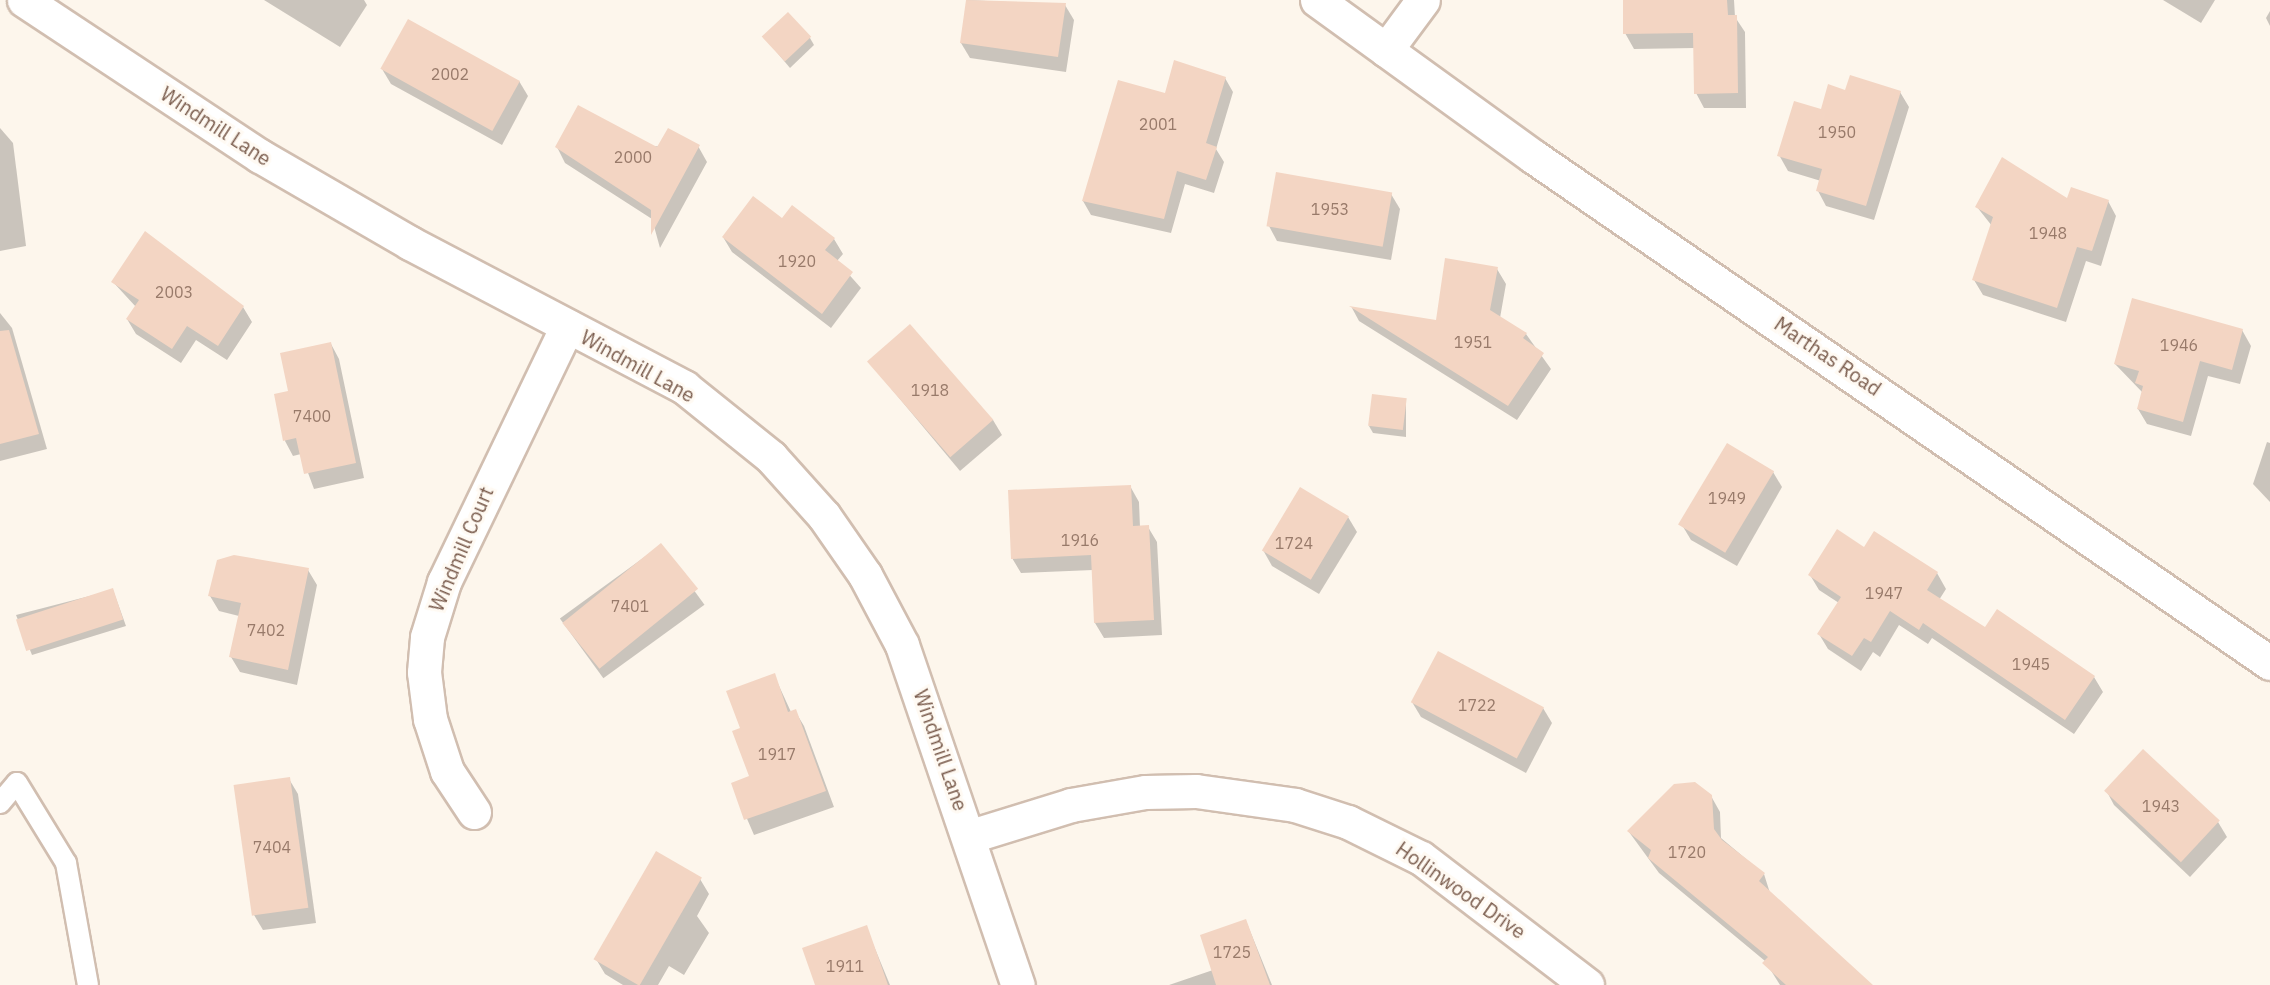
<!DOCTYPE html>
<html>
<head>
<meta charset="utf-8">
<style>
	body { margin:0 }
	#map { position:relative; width:2270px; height:985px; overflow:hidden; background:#fdf6ec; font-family:"IBM Plex Sans",sans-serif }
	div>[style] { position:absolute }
	.shadow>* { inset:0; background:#0003; transform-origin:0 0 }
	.building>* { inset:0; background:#f3d5c3; transform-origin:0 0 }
	.roads { filter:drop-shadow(2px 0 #d1beb0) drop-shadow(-2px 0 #d1beb0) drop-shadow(0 2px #d1beb0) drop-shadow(0 -2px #d1beb0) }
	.lane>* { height:20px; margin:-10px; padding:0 10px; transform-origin:10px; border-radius:10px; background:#fff }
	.street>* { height:33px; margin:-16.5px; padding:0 16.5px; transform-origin:16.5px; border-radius:16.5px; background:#fff }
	span { translate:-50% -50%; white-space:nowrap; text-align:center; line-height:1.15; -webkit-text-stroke:6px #fffaf3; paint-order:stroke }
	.number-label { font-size:16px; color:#987a6a }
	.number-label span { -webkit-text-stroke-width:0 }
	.street-label { font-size:20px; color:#7a5c4d }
</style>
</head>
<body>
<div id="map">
	<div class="shadow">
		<i style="clip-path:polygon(264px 0,364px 0,367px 5px,340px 47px)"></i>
		<i style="clip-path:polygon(967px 0,1065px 5px,1074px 20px,1066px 72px,970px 58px,961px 43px)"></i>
		<i style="clip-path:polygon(1624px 0,1734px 0,1735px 17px,1745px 32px,1746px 108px,1704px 108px,1696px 93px,1695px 48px,1634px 49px,1625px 33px)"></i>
		<i style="clip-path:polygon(2163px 0,2215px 0,2201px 23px)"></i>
		<i style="clip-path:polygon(2270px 11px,2270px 26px,2266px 18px)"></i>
		<i style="clip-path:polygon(764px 37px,810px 38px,814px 45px,790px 68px)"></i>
		<i style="clip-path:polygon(382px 69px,519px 81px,528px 96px,502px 145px,391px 84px)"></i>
		<i style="clip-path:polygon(1225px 78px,1233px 92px,1216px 149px,1224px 162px,1214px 193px,1185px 184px,1171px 233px,1091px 215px,1083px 201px,1119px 82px,1166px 95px)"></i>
		<i style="clip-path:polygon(1846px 92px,1900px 92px,1909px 107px,1874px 220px,1826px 206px,1818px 191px,1821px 181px,1788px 171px,1779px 155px)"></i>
		<i style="clip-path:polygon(0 128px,13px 143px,26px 246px,0 251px)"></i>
		<i style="clip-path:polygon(698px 146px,707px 162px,660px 248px,652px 219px,565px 163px,557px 147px)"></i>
		<i style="clip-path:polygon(1391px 194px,1400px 209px,1391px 260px,1277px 241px,1269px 226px)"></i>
		<i style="clip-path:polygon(2068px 200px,2108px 201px,2116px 216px,2101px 266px,2086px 261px,2066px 322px,1983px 295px,1974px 280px,1992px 226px,1977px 207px)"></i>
		<i style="clip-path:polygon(782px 220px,834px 239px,843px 254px,837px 261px,861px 288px,831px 328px,732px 252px,723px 237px)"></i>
		<i style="clip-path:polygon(145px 233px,243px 307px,252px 322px,227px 360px,196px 340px,181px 363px,136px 334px,127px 319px,136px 307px,113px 282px)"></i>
		<i style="clip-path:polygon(1497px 269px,1506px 284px,1500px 318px,1526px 334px,1551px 369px,1517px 420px,1359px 321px,1352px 308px,1437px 321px)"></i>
		<i style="clip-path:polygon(0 313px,12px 328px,47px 449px,0 461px)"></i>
		<i style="clip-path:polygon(2242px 330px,2251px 346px,2240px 384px,2208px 376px,2191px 436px,2147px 424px,2138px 409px,2143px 393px,2115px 364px)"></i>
		<i style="clip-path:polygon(331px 344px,339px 359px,364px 478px,314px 489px,301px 454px,293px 456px,285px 441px,289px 392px)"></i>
		<i style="clip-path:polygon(869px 362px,993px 420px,1002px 435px,960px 471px)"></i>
		<i style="clip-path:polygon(1406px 400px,1406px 437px,1373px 433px,1369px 426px)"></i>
		<i style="clip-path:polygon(2267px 442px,2270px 443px,2270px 502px,2253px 484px)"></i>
		<i style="clip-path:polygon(1773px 472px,1782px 487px,1737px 566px,1691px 540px,1682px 525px)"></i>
		<i style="clip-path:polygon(1130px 486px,1139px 502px,1140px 527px,1148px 527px,1157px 542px,1162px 635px,1104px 638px,1095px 623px,1093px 570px,1021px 573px,1012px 558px)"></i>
		<i style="clip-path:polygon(1348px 517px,1357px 532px,1319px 594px,1272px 566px,1263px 550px)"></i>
		<i style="left:661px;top:545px;width:74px;height:125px;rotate:54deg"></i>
		<i style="clip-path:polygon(1864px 549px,1937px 573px,1946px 589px,1939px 600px,1985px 629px,2094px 677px,2103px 692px,2074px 734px,1932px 638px,1928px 644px,1899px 625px,1880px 657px,1873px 652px,1861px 671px,1828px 649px,1819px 634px,1839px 603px,1819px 590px,1810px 575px)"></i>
		<i style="clip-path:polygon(308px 570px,317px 585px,297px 685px,240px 672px,231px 657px,239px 616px,219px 611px,210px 596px)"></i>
		<i style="clip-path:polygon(113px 590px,126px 626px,32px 655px,16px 615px)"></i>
		<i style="clip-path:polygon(774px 675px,791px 712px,795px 711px,804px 726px,834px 807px,754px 835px,732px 784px,751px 777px)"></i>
		<i style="clip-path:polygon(1412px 702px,1543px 708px,1552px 723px,1526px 773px,1421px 717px)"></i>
		<i style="clip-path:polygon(2143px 751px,2218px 822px,2227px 837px,2190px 877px,2114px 805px,2106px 790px)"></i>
		<i style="clip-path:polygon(289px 779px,298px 794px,316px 923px,263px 930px,254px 915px)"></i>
		<i style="clip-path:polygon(1711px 796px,1720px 812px,1721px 838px,1764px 874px,1770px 893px,1870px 985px,1780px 985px,1765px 961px,1659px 873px,1629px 832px)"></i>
		<i style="clip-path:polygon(700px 879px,709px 894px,697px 916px,709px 933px,684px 975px,669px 966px,658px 985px,623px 985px,605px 974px,596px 959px)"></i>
		<i style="clip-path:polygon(1246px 921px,1272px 985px,1169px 985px,1213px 970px)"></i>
		<i style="clip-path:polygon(866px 927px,890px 985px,816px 985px)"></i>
	</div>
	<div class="building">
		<i style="clip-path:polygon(966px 0,1066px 3px,1058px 57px,960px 43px)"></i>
		<i style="clip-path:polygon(1623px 0,1727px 0,1728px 15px,1737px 15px,1738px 93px,1694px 94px,1693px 33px,1623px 34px)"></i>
		<i style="left:788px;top:12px;width:34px;height:36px;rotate:47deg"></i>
		<i style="left:408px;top:19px;width:128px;height:57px;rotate:29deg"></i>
		<i style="clip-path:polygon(1174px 60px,1226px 77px,1206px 143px,1217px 147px,1206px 180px,1177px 171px,1164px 219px,1082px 201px,1118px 80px,1165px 93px)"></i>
		<i style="clip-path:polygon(1850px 75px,1901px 91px,1866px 206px,1816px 191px,1822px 169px,1777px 156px,1794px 101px,1821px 109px,1828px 84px,1845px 90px)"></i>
		<i style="clip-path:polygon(578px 105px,657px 147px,668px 128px,700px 145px,651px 235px,651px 210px,555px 147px)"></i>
		<i style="clip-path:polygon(2002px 157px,2067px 198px,2071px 187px,2109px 200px,2092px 251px,2077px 247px,2057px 308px,1972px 280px,1993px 217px,1975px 207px)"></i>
		<i style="left:1276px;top:172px;width:118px;height:55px;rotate:10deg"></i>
		<i style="clip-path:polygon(753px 196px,782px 218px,792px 205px,835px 238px,825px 250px,853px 272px,822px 314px,722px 237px)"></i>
		<i style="clip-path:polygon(145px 231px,244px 306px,218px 346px,187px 326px,172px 349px,126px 319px,139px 300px,111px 282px)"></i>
		<i style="clip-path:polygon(1445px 258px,1498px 267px,1490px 310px,1527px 333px,1523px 338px,1544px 353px,1508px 406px,1349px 306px,1436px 320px)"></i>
		<i style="clip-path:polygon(2132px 298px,2243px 329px,2232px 370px,2200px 361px,2183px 422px,2137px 409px,2143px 386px,2135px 383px,2139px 371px,2114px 364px)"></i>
		<i style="left:910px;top:324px;width:127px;height:57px;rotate:49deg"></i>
		<i style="clip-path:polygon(9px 330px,39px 434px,0 444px,0 331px)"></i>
		<i style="clip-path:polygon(331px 342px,356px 463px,304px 474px,296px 438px,283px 441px,274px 394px,288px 391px,280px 353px)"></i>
		<i style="left:1372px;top:394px;width:35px;height:32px;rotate:7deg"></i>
		<i style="left:1727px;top:443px;width:55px;height:95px;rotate:31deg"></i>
		<i style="clip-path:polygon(1131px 485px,1133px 526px,1149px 525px,1154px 620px,1094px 623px,1091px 555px,1011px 559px,1008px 490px)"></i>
		<i style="left:1300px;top:487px;width:57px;height:74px;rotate:31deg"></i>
		<i style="clip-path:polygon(1837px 529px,1864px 547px,1874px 531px,1938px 572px,1927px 590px,1985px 627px,1997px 609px,2095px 676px,2065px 720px,1923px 623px,1919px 630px,1890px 611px,1871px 642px,1864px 638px,1852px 656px,1817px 634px,1841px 597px,1808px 575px)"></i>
		<i style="left:661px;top:543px;width:59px;height:127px;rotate:51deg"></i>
		<i style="clip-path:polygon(234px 555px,309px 568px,288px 670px,229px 657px,241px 603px,208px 596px,217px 560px)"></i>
		<i style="left:113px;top:588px;width:33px;height:102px;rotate:72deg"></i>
		<i style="left:1438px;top:651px;width:120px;height:58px;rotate:28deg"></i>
		<i style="clip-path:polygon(775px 673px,788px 712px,796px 709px,826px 791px,744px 820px,731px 783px,749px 776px,732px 731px,740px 728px,726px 691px)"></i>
		<i style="left:2143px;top:749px;width:105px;height:57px;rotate:43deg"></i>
		<i style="left:290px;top:777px;width:132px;height:57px;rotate:82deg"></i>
		<i style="clip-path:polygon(1695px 782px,1712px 795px,1714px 829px,1722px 840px,1765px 873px,1759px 881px,1873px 985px,1786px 985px,1762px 963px,1768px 957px,1648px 858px,1651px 850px,1627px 831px,1674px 784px)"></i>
		<i style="left:656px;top:851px;width:53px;height:125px;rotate:30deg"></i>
		<i style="clip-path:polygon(1246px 919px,1270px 985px,1216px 985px,1200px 935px)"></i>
		<i style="clip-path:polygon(867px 925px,888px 985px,815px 985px,802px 948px)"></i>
	</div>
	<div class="roads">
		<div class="lane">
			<i style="left:0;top:803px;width:26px;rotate:-50deg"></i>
			<i style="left:17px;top:783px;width:94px;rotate:58.5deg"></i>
			<i style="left:66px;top:863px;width:124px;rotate:79.8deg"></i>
		</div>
		<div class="street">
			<i style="left:24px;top:0;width:283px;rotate:33.5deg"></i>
			<i style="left:260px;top:156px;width:173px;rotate:30.1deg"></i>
			<i style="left:410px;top:243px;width:310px;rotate:27.7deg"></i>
			<i style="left:684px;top:387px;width:112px;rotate:38.8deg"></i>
			<i style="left:771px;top:457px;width:79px;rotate:48.1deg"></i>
			<i style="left:824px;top:516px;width:72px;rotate:55.2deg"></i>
			<i style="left:865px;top:575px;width:79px;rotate:62.1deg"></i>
			<i style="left:902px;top:645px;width:359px;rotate:71.2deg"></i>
			<i style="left:1317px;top:0;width:268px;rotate:35.9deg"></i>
			<i style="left:1534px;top:157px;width:893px;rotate:34.51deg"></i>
			<i style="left:1386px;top:50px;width:62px;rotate:-53.5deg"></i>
			<i style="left:474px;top:812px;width:49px;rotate:-123.4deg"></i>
			<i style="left:447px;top:771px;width:55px;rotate:-108.1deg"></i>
			<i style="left:430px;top:719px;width:47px;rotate:-97.3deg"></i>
			<i style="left:424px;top:672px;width:35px;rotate:-85deg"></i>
			<i style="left:427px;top:637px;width:58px;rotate:-72.8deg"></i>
			<i style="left:444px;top:582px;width:284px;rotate:-64.3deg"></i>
			<i style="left:971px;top:836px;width:105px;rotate:-17.2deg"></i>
			<i style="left:1071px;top:805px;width:75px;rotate:-10deg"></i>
			<i style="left:1145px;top:792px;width:51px;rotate:-1.1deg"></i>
			<i style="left:1196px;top:791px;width:100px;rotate:8deg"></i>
			<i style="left:1295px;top:805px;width:56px;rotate:17.8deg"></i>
			<i style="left:1348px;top:822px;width:81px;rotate:26.3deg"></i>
			<i style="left:1421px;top:858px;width:209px;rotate:37.4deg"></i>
		</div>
	</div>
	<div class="number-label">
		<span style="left:450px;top:74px">2002</span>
		<span style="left:1158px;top:124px">2001</span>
		<span style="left:1837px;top:132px">1950</span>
		<span style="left:633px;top:157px">2000</span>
		<span style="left:1330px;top:209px">1953</span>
		<span style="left:2048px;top:233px">1948</span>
		<span style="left:797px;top:261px">1920</span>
		<span style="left:174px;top:292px">2003</span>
		<span style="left:1473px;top:342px">1951</span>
		<span style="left:2179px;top:345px">1946</span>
		<span style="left:930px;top:390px">1918</span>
		<span style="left:312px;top:416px">7400</span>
		<span style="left:1727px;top:498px">1949</span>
		<span style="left:1080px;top:540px">1916</span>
		<span style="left:1294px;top:543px">1724</span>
		<span style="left:1884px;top:593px">1947</span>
		<span style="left:630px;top:606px">7401</span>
		<span style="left:266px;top:630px">7402</span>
		<span style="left:2031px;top:664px">1945</span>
		<span style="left:1477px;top:705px">1722</span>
		<span style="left:777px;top:754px">1917</span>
		<span style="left:2161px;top:806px">1943</span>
		<span style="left:272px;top:847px">7404</span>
		<span style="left:1687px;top:852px">1720</span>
		<span style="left:1232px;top:952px">1725</span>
		<span style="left:845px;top:966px">1911</span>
	</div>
	<div class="street-label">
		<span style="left:216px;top:126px;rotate:33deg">Windmill Lane</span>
		<span style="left:1828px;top:356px;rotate:34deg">Marthas Road</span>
		<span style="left:638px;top:366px;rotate:29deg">Windmill Lane</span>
		<span style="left:461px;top:549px;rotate:-67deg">Windmill Court</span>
		<span style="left:941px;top:750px;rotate:71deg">Windmill Lane</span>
		<span style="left:1461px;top:890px;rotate:35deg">Hollinwood Drive</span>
	</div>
</div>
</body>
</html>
